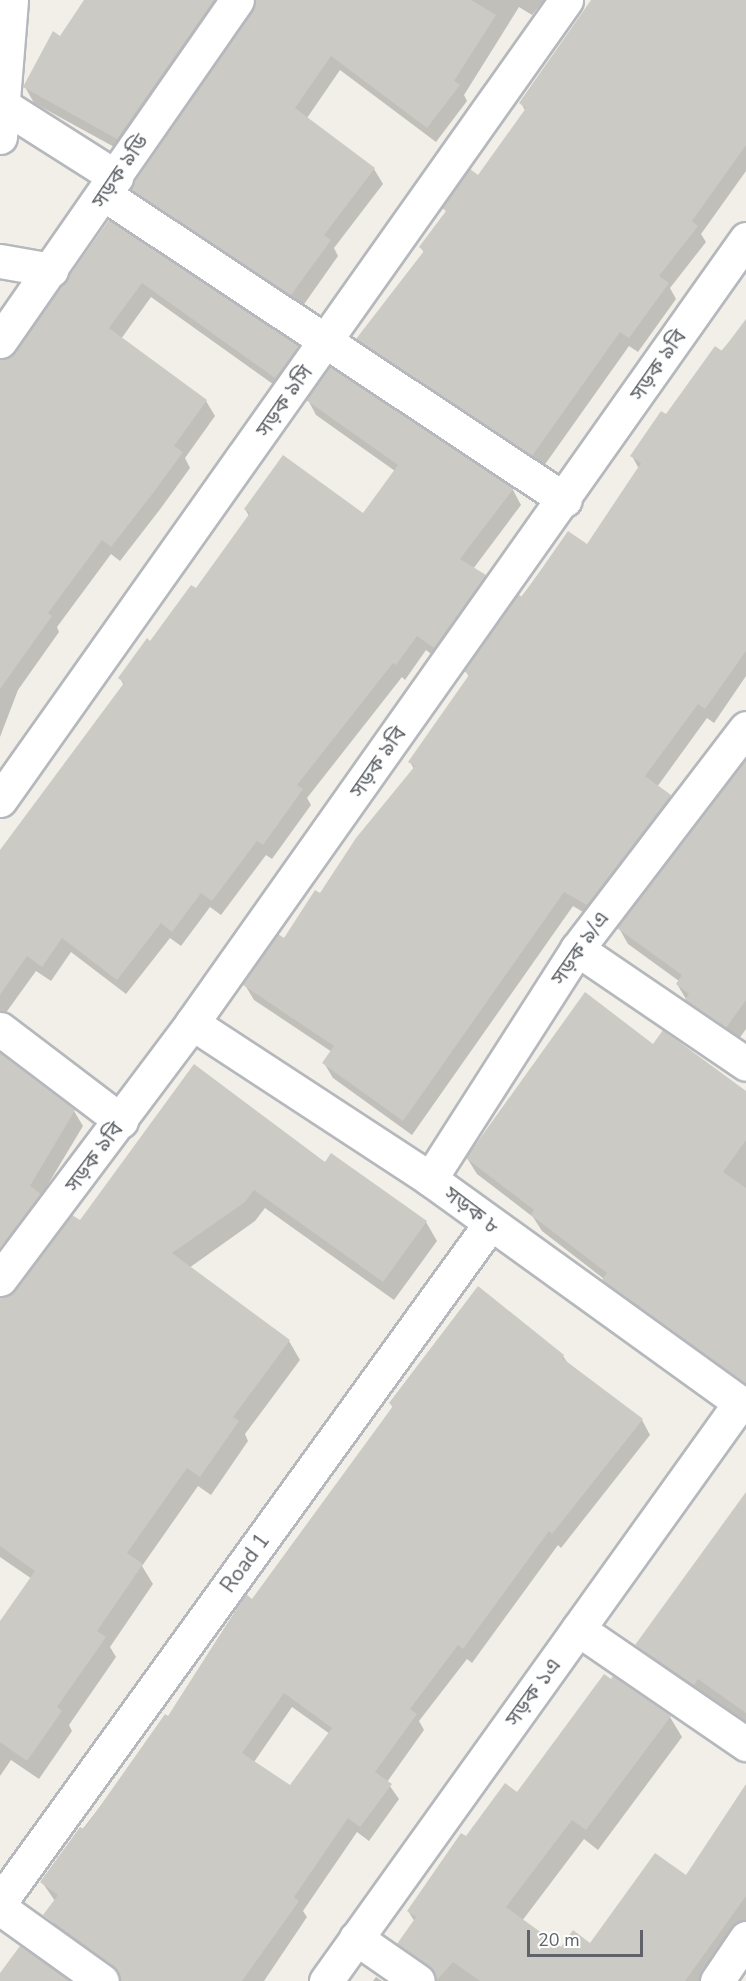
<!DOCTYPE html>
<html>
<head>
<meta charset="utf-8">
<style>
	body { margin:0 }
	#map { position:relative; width:746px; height:1981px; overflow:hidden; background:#f1efe8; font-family:"Nunito Sans","Noto Sans Bengali",sans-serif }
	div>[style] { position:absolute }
	.shadow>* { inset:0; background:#0003 }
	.building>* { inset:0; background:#cccac5 }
	.roads { filter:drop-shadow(2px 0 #b5b8bc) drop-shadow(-2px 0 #b5b8bc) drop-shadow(0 2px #b5b8bc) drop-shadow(0 -2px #b5b8bc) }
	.minor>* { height:33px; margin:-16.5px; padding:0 16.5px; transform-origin:16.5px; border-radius:16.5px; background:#fff }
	span { translate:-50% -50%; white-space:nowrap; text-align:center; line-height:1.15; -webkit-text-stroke:4.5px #fff; paint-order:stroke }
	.street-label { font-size:21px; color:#5f6368 }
	.scale { position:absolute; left:527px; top:1930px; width:116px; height:27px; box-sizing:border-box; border:3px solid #5f6368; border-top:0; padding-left:8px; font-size:18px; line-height:21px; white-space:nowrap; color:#5f6368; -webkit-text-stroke:4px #fff; paint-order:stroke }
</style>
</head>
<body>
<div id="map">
	<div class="shadow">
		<i style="clip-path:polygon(86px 0,237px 0,127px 154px,34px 103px,25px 87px)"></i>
		<i style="clip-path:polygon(256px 0,544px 0,532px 15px,519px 7px,464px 95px,467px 101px,436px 142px,340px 70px,307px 118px,374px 169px,383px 184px,334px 248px,338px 256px,300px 310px,141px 204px,132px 189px,254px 11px)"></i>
		<i style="clip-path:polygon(594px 0,746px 0,746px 171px,701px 234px,706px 242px,670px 288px,676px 299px,638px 352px,629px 346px,541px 470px,367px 354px,358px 339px,424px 253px,421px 247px,447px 213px,444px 208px,479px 177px,526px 112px,521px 103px)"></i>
		<i style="clip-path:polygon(109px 222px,297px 347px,306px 362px,284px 392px,151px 297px,121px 339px,206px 401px,215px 416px,185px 458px,190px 468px,161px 508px,120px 561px,111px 554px,57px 627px,59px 632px,18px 690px,0 737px,0 359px,16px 353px)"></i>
		<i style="clip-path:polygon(746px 322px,746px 676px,714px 723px,707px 718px,657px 787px,670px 796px,679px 811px,596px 920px,573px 906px,412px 1135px,333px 1078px,324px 1063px,332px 1052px,254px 1000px,245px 985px,320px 895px,414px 769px,410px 762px,469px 677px,466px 671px,569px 533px,587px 546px,639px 469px,632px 456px)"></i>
		<i style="clip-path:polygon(308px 400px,513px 490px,521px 505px,473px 569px,485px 576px,493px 591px,443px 663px,426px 650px,405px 680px,402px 677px,307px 798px,311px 805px,272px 859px,266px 855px,221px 915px,210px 907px,181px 946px,170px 938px,126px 994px,71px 952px,51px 981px,36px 971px,0 1021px,0 852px,124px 686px,120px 678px,196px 590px,249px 516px,245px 509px,363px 515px,395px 471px,316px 415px)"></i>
		<i style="clip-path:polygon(746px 784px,746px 1029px,736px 1043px,696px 1016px,677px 984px,679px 981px,628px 944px,619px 928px)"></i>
		<i style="clip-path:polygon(663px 1032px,746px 1092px,746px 1394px,613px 1296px,604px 1279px,542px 1231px,533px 1217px,477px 1174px,467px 1158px,653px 1046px)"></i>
		<i style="clip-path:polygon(0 1054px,74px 1111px,83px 1126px,41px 1196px,48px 1210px,17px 1251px,0 1238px)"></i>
		<i style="clip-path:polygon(326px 1164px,426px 1222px,437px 1241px,394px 1300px,265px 1208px,255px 1221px,189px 1268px,289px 1341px,300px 1360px,245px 1434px,248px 1441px,211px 1495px,198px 1486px,142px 1566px,153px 1584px,110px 1647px,116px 1657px,69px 1725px,72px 1731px,39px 1779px,11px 1760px,0 1776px,0 1624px,32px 1579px,0 1557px,0 1314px,80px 1222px)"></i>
		<i style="clip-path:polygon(evenodd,563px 1356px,569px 1365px,642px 1420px,650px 1435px,561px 1548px,558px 1545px,472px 1663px,467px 1659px,419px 1721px,424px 1730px,387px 1782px,399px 1799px,369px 1841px,357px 1832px,303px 1911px,307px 1917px,264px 1981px,133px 1981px,56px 1927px,47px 1912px,55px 1901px,42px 1882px,168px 1718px,393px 1408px,390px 1403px,563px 1356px,292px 1707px,330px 1734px,291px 1787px,254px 1762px,292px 1707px)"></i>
		<i style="clip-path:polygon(746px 1495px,746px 1724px,710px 1698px,705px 1705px,649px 1666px,637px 1645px)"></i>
		<i style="clip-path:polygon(670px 1717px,682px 1737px,598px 1850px,584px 1839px,522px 1921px,561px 1949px,590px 1945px,686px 1878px,746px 1787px,746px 1933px,712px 1981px,435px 1981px,411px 1964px,399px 1944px,415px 1922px,408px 1911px,467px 1839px,518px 1794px)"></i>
		<i style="clip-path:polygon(376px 1977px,382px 1981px,373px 1981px)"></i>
	</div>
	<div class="building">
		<i style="clip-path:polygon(84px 0,214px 0,117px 139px,23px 87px,53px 31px,60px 36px)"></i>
		<i style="clip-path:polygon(255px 0,471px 0,496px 15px,454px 81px,460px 85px,427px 128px,331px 56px,295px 108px,375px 168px,324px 235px,331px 240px,291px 295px,130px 189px,252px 11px)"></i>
		<i style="clip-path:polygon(591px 0,746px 0,746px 145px,692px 221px,698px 226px,659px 276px,669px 283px,629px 338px,620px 332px,532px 456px,356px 339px,424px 251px,419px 247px,446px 211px,442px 208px,470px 169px,478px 175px,526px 108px,519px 103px)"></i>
		<i style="clip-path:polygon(109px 220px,299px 346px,275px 378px,142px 283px,109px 328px,207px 400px,174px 446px,183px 452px,153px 493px,111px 547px,102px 540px,48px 613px,52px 616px,0 689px,0 359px,15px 352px)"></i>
		<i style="clip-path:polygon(746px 319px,746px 651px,705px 709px,698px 704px,645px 776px,671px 795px,587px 905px,564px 892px,403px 1121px,322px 1063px,334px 1046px,243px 985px,278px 934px,284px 938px,315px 890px,320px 893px,356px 838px,415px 766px,408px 762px,469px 675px,464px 671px,518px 594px,522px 597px,568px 531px,587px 544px,641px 463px,630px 456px,661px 411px,666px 414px,715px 346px,722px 351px)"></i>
		<i style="clip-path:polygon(330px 366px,514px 488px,460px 559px,486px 575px,434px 648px,417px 636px,396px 665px,393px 663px,297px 785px,303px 789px,263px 845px,257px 841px,212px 901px,201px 893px,172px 932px,161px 923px,117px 980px,62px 938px,42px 967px,27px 956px,0 995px,0 850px,124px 683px,118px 678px,147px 638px,150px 641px,191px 585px,196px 588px,250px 513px,244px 509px,283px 455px,363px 513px,398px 465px,306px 400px)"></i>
		<i style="clip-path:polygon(746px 759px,746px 1000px,726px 1028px,685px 1000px,689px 994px,676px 984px,682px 975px,617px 928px)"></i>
		<i style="clip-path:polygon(585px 992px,653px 1044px,663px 1030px,746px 1091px,746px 1140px,723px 1172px,746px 1188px,746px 1384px,602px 1280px,607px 1273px,531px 1215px,534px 1210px,466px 1158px)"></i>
		<i style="clip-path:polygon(0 1053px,75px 1110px,30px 1186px,41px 1194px,0 1248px)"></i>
		<i style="clip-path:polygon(194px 1064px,325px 1162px,331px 1153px,427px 1221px,383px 1282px,254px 1190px,245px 1202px,172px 1253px,290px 1340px,233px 1417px,239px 1421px,200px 1477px,187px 1468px,127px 1553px,143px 1564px,97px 1631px,106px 1637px,57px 1707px,62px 1711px,27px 1761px,0 1742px,0 1621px,35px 1571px,0 1546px,0 1297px,15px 1290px,72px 1215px,80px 1220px)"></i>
		<i style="clip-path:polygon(evenodd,478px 1286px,564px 1355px,562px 1358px,643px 1419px,552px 1534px,549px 1531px,463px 1649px,458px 1645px,410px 1709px,417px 1714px,375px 1772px,392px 1784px,360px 1827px,348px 1818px,294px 1897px,299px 1901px,242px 1981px,120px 1981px,113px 1966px,43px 1915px,58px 1895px,40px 1882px,80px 1827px,84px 1829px,165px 1714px,168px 1716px,246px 1594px,252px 1599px,393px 1406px,389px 1403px,478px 1286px,284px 1693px,332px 1728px,290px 1785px,242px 1753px,284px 1693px)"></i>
		<i style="clip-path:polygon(746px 1492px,746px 1713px,698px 1679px,694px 1685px,635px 1645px)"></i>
		<i style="clip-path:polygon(604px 1674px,611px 1679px,613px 1676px,671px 1716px,586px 1830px,572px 1820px,506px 1907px,561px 1947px,573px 1930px,590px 1943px,655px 1853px,686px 1875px,746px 1784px,746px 1896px,685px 1981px,480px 1981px,453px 1962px,436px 1981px,429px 1966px,397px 1944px,416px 1917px,407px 1911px,461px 1833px,466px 1836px,505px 1783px,517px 1792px)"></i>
		<i style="clip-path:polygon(20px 1946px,70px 1981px,0 1981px,0 1973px)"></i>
	</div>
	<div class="roads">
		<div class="minor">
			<i style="left:4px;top:106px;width:133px;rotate:32.4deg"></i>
			<i style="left:0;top:137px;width:137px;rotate:-85.4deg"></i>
			<i style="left:104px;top:194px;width:553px;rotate:33.58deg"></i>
			<i style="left:0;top:261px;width:52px;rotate:10deg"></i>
			<i style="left:0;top:341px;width:415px;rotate:-55.2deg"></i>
			<i style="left:0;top:800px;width:980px;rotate:-54.72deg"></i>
			<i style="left:577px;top:949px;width:204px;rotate:34.2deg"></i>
			<i style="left:192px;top:1023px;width:285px;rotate:33.2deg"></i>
			<i style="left:430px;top:1179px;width:390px;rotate:35.8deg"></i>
			<i style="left:0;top:1029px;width:152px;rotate:37.2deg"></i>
			<i style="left:430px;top:1179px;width:273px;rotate:-57.4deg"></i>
			<i style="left:577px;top:949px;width:278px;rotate:-52.6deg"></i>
			<i style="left:0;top:1279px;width:320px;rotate:-53.1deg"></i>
			<i style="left:192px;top:1023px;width:960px;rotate:-54.75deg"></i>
			<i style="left:578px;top:1629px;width:204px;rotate:34.4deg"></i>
			<i style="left:0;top:1902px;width:837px;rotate:-54.14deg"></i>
			<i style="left:0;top:1908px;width:125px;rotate:35.6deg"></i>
			<i style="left:356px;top:1938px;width:75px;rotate:34.7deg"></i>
			<i style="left:326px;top:1981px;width:711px;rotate:-54.39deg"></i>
			<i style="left:717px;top:1981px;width:52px;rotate:-56deg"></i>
		</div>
	</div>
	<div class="street-label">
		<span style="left:120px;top:171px;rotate:-56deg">সড়ক ৯ডি</span>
		<span style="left:658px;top:365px;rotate:-55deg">সড়ক ৯বি</span>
		<span style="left:284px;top:401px;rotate:-55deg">সড়ক ৯সি</span>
		<span style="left:378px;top:762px;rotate:-55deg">সড়ক ৯বি</span>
		<span style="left:580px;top:948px;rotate:-55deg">সড়ক ৯/এ</span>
		<span style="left:94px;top:1157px;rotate:-53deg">সড়ক ৯বি</span>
		<span style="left:472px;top:1210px;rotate:37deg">সড়ক ৮</span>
		<span style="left:245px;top:1563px;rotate:-54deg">Road 1</span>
		<span style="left:533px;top:1692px;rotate:-54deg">সড়ক ১এ</span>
	</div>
	<div class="scale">20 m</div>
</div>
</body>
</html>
